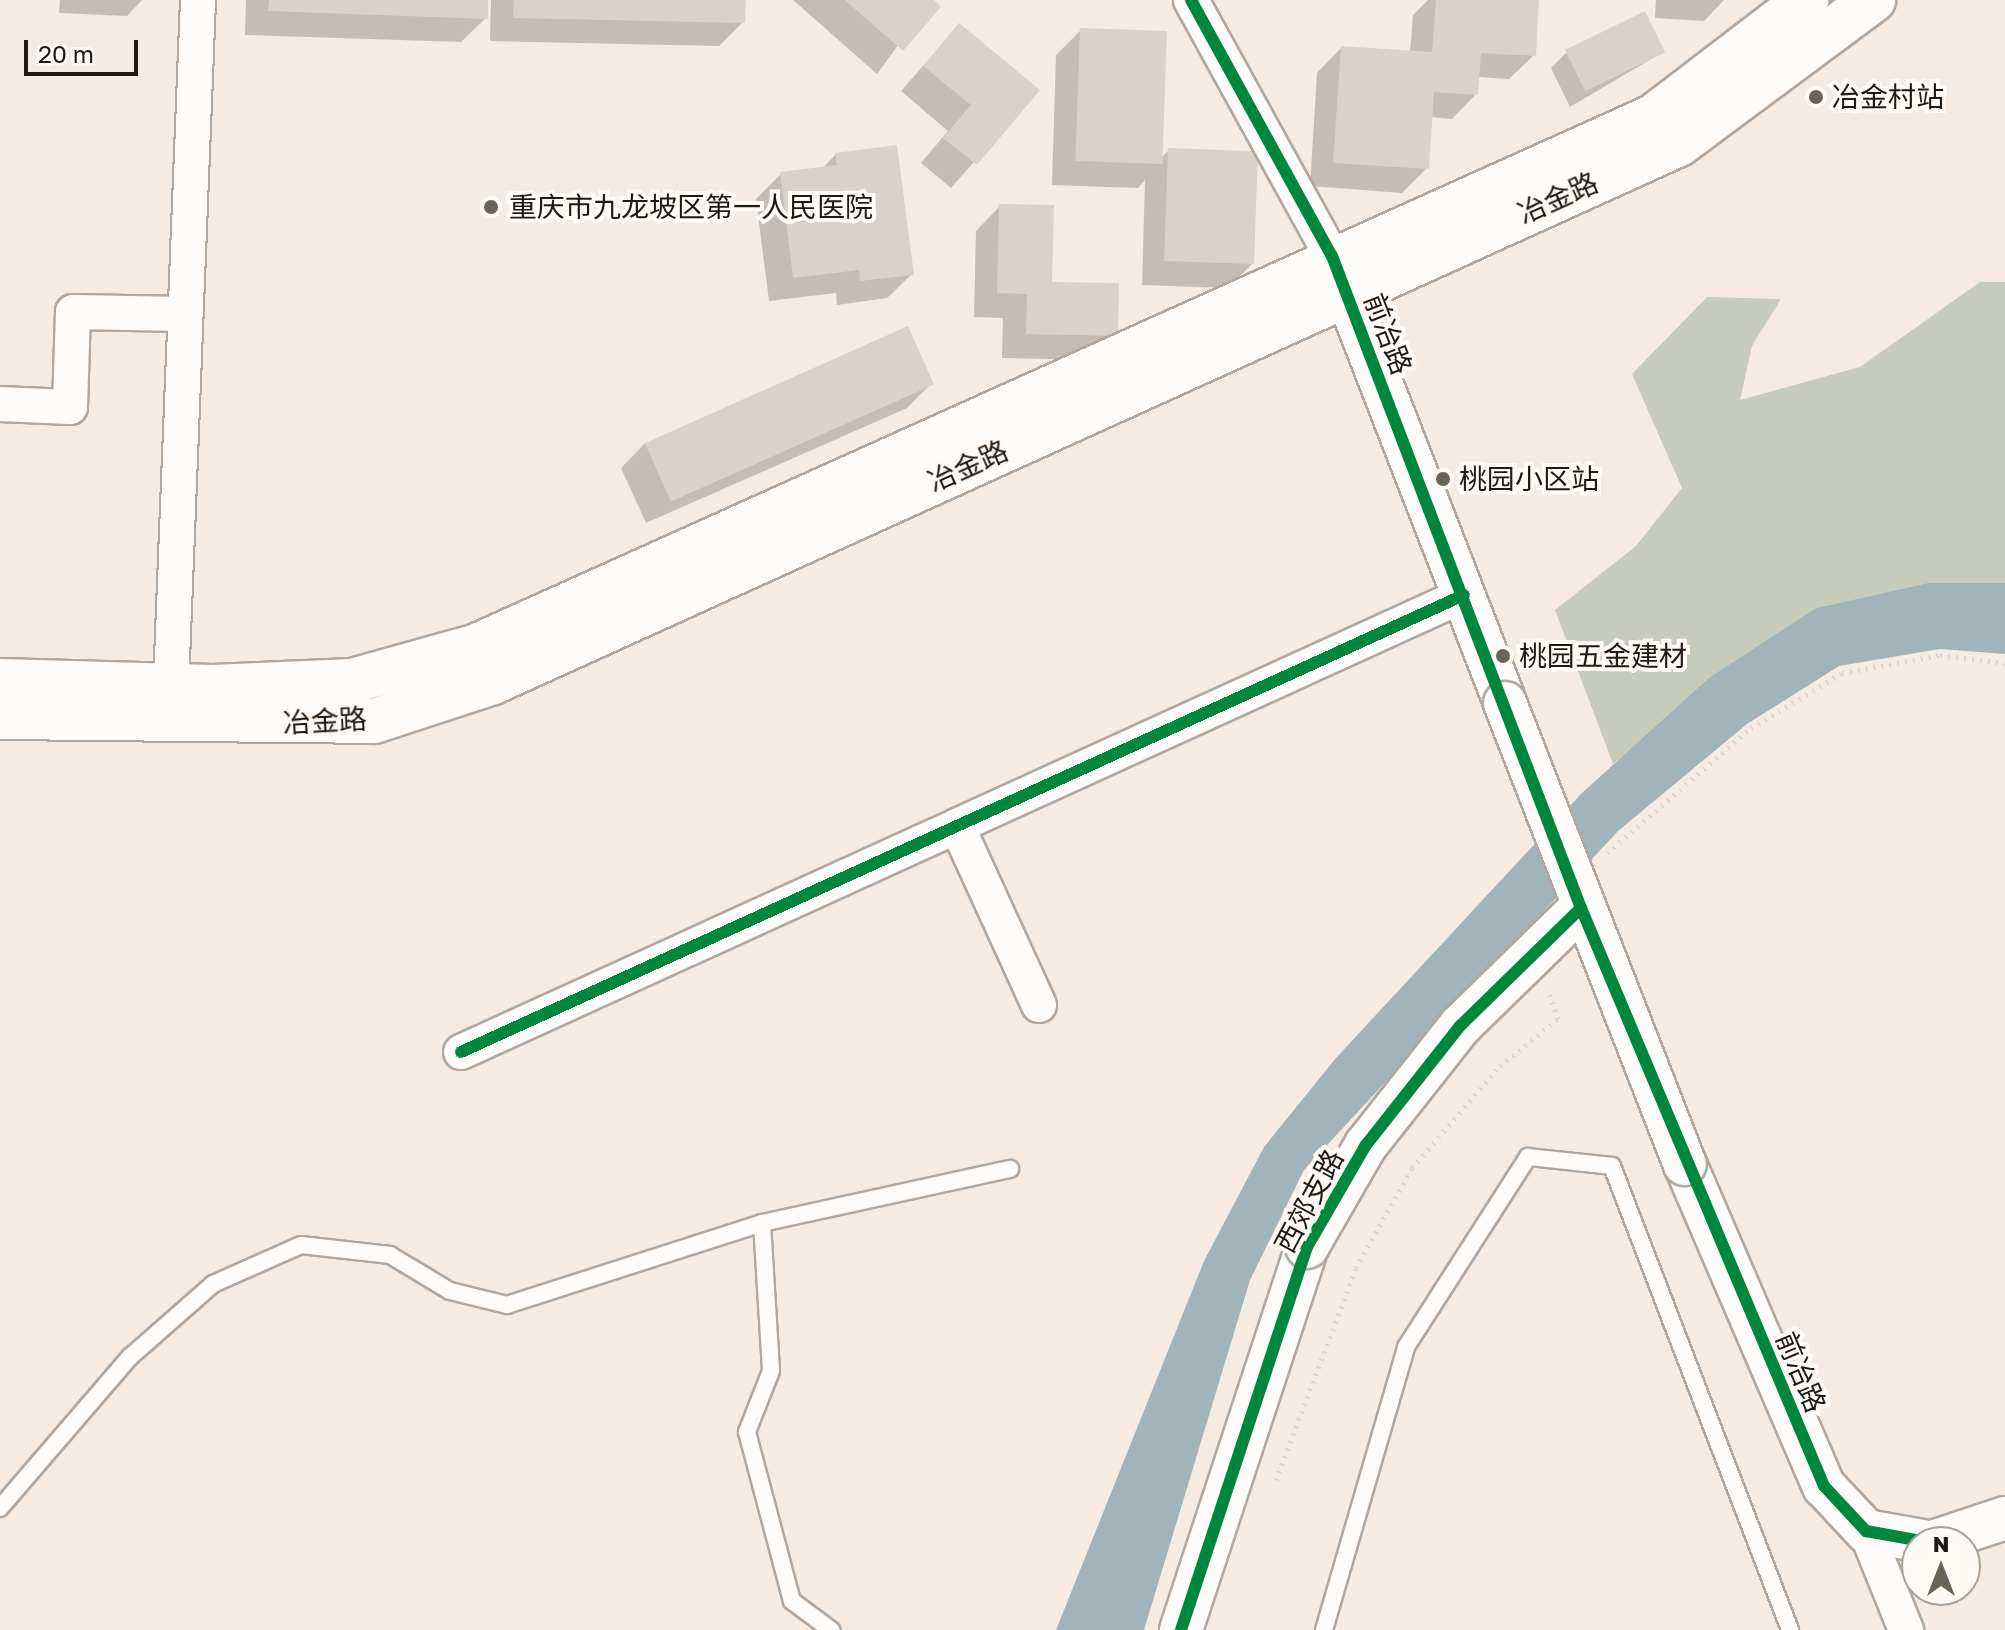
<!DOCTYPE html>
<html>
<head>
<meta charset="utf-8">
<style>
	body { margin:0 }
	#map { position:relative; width:2005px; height:1630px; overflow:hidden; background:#f5ebe3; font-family:"Golos Text","Noto Sans SC",sans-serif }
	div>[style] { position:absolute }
	.forest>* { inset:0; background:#c7ccba }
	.water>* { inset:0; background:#a0b4b9 }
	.shadow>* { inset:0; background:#0003 }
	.building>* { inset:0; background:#dbd1cb; transform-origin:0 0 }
	.path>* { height:5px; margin-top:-2.5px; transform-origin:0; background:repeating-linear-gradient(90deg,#dbd7d5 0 2px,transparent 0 8px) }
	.roads { filter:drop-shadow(2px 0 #afa7a0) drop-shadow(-2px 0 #afa7a0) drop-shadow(0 2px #afa7a0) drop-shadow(0 -2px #afa7a0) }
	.service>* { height:16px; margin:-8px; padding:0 8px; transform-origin:8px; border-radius:8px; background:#fefcfb }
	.minor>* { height:34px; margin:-17px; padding:0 17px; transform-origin:17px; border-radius:17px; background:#fefcfb }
	.tertiary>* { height:42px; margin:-21px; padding:0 21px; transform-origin:21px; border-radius:21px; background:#fefcfb }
	.secondary>* { height:44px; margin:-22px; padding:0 22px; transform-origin:22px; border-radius:22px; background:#fefcfb }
	.bridges { filter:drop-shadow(2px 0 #afa7a0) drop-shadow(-2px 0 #afa7a0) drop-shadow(0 2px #afa7a0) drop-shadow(0 -2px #afa7a0) }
	.tertiary-bridge>* { height:42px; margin:-21px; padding:0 21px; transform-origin:21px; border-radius:21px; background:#fefcfb }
	.cycleway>* { height:12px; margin:-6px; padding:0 6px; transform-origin:6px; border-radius:6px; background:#00873e }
	.dots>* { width:22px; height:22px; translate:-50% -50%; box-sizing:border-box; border:4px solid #fffaf6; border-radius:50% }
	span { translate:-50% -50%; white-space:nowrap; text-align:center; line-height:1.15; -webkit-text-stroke:8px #fffaf6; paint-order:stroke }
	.poi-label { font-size:28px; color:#201811 }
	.left { translate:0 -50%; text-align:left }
	.street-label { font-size:28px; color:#201811 }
	.north { position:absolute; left:1901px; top:1526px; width:80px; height:80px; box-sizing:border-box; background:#fffaf6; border:2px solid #a6a09a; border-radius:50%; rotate:0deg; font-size:22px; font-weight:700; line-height:32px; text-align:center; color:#201811 }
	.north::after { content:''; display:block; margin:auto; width:28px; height:36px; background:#6b625a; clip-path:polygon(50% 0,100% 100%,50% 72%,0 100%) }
	.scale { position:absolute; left:24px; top:40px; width:114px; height:36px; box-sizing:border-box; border:4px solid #201811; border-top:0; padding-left:10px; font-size:24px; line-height:28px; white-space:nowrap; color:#201811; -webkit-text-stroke:6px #fffaf6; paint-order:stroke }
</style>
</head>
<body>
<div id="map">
	<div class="forest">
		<i style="clip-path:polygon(1980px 282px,2005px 282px,2005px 583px,1928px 583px,1816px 608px,1613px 764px,1555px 610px,1636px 546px,1682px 488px,1632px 374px,1707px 297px,1781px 299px,1752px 346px,1740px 400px,1860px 367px)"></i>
	</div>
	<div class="water">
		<i style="clip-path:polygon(1928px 583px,2005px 583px,2005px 654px,1940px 649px,1839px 666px,1747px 724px,1618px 831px,1304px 1170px,1250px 1280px,1144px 1630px,1056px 1630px,1204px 1261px,1264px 1147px,1336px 1058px,1582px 793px,1709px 678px,1816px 608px)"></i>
	</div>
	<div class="shadow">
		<i style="clip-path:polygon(60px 0,142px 0,127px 16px,59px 13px)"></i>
		<i style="clip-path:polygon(246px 0,486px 0,486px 18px,461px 42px,245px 35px)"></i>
		<i style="clip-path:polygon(491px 0,744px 0,743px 22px,719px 46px,490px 41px)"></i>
		<i style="clip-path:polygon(793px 0,931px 0,877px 74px)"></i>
		<i style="clip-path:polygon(1428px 0,1537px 0,1534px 55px,1509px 79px,1478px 77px,1476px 94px,1452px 119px,1430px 117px,1427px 168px,1402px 193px,1310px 186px,1317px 73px,1341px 48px,1410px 53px,1413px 15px)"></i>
		<i style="clip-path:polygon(1656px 0,1724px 0,1704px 21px,1655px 18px)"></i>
		<i style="clip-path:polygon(959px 25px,1037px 90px,951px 188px,921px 163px,948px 131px,901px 91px)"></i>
		<i style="clip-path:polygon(1081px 30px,1162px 157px,1169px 150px,1253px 263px,1228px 288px,1142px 285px,1145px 180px,1138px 188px,1052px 185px,1056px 55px)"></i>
		<i style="clip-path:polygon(1567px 52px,1663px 52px,1570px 107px,1551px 68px)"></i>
		<i style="clip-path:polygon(836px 154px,912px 274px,887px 298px,837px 305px,836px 293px,769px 301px,756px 199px,781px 174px,822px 169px)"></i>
		<i style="clip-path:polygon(1000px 206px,1050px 284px,1116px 335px,1091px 360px,1002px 358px,1003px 318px,974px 317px,976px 231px)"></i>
		<i style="clip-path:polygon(932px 383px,907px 408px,646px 523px,621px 468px,645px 443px)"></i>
	</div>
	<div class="building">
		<i style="clip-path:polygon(269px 0,488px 0,488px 19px,268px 11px)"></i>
		<i style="clip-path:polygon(514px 0,746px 0,745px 23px,513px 18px)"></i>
		<i style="clip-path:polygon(845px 0,934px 0,941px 7px,903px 51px)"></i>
		<i style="clip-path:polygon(1436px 0,1539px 0,1536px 56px,1481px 53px,1478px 95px,1434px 92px,1429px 169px,1333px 163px,1341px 46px,1432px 52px)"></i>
		<i style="left:1645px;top:11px;width:46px;height:89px;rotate:64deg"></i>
		<i style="clip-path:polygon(959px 23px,1040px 90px,977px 165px,943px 138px,971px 105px,923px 66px)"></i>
		<i style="left:1080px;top:28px;width:87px;height:133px;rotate:2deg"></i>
		<i style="clip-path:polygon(897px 145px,914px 275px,860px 281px,859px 270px,793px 278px,780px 172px,837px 165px,835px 153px)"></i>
		<i style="left:1168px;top:148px;width:90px;height:113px;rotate:2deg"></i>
		<i style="clip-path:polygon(999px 204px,1054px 205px,1052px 282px,1119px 283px,1118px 336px,1026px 334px,1027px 294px,997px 293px)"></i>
		<i style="left:908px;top:326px;width:64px;height:288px;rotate:66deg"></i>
	</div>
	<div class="path">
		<i style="left:1607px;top:853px;width:191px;rotate:-41deg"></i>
		<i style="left:1751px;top:728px;width:106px;rotate:-31.1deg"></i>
		<i style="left:1842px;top:673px;width:100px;rotate:-10.4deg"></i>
		<i style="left:1940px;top:655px;width:65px;rotate:7deg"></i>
		<i style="left:1276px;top:1480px;width:227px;rotate:-69.3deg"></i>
		<i style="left:1356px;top:1268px;width:115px;rotate:-60.8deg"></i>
		<i style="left:1412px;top:1168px;width:135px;rotate:-49.2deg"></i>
		<i style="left:1500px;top:1066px;width:75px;rotate:-39deg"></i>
		<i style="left:1558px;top:1019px;width:28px;rotate:-109deg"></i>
	</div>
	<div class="roads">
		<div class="service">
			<i style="left:762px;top:1223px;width:148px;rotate:86.5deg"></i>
			<i style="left:771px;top:1371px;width:66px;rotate:111.5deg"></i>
			<i style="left:747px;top:1432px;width:175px;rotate:75.1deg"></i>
			<i style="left:792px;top:1601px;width:49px;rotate:36.6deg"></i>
			<i style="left:0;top:1508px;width:199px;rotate:-49.3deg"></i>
			<i style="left:130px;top:1357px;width:111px;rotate:-41.3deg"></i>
			<i style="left:213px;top:1284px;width:96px;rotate:-23.9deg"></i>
			<i style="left:301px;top:1245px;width:90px;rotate:6.4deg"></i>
			<i style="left:390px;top:1255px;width:70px;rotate:31deg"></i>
			<i style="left:450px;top:1291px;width:59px;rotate:13.8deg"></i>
			<i style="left:507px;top:1305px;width:268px;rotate:-17.8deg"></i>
			<i style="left:762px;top:1223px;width:254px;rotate:-12.3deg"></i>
			<i style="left:1324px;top:1630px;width:295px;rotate:-73.8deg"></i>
			<i style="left:1406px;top:1347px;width:226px;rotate:-57.3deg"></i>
			<i style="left:1528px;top:1157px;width:84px;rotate:6.1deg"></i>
			<i style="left:1612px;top:1166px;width:497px;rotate:69deg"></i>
		</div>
		<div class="minor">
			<i style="left:1191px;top:0;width:292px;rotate:61.2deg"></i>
			<i style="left:0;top:404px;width:70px;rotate:2.5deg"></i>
			<i style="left:70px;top:407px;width:95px;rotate:-88.2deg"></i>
			<i style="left:73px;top:312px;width:112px;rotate:1deg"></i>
			<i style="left:170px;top:710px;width:711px;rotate:-87.74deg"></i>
			<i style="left:957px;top:826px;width:197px;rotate:65.4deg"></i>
			<i style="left:461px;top:1052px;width:1102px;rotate:-24.5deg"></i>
			<i style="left:1866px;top:1531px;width:107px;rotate:68deg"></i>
		</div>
		<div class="tertiary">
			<i style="left:1335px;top:264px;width:471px;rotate:68.8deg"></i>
			<i style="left:1685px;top:1164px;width:351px;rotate:66.7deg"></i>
			<i style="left:1824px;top:1486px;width:62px;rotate:47deg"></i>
			<i style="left:1866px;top:1531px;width:63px;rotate:10.1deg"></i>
			<i style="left:1933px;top:1542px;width:76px;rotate:-18.4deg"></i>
			<i style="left:1181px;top:1630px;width:403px;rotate:-71.8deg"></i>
		</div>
		<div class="secondary">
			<i style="left:0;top:681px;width:213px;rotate:1.6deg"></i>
			<i style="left:213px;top:687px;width:139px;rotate:-2.5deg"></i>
			<i style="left:352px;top:681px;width:130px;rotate:-15.6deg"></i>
			<i style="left:477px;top:646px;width:1290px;rotate:-24.22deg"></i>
			<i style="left:1653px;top:117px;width:193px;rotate:-37.4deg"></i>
			<i style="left:0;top:717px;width:374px;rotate:0.6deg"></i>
			<i style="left:374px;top:721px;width:125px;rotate:-18.1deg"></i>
			<i style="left:493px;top:682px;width:1302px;rotate:-24.4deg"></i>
			<i style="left:1679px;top:144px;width:242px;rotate:-36.6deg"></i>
		</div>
	</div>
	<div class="bridges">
		<div class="tertiary-bridge">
			<i style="left:1505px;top:703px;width:495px;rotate:68.7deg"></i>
			<i style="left:1307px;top:1247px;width:118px;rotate:-60deg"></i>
			<i style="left:1366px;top:1145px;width:152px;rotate:-51.7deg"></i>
			<i style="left:1460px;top:1026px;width:169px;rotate:-44.3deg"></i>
		</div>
	</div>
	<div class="cycleway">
		<i style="left:1191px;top:0;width:292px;rotate:61.2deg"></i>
		<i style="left:1332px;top:256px;width:698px;rotate:69.1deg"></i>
		<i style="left:1581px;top:908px;width:627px;rotate:67.2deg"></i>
		<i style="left:1824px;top:1486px;width:62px;rotate:47deg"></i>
		<i style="left:1866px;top:1531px;width:63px;rotate:10.1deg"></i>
		<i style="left:461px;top:1052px;width:1102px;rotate:-24.5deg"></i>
		<i style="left:1181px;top:1630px;width:403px;rotate:-71.8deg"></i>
		<i style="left:1307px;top:1247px;width:118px;rotate:-60deg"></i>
		<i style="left:1366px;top:1145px;width:152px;rotate:-51.7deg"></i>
		<i style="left:1460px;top:1026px;width:169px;rotate:-44.3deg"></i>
	</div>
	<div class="dots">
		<i style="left:1816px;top:97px;background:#6b625a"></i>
		<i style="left:491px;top:207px;background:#6b625a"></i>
		<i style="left:1443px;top:479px;background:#6b625a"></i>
		<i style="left:1503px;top:656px;background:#6b625a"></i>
	</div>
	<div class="poi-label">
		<span class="left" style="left:1832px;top:97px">冶金村站</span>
		<span class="left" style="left:509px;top:207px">重庆市九龙坡区第一人民医院</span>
		<span class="left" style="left:1459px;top:479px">桃园小区站</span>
		<span class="left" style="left:1519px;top:656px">桃园五金建材</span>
	</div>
	<div class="street-label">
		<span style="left:1558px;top:198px;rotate:-24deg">冶金路</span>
		<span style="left:1388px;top:334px;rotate:69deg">前冶路</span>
		<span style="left:968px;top:466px;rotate:-24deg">冶金路</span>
		<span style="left:325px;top:721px;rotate:-3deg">冶金路</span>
		<span style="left:1309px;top:1201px;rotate:-62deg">西郊支路</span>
		<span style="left:1801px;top:1372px;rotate:67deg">前冶路</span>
	</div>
	<div class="north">N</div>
	<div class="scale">20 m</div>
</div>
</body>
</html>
